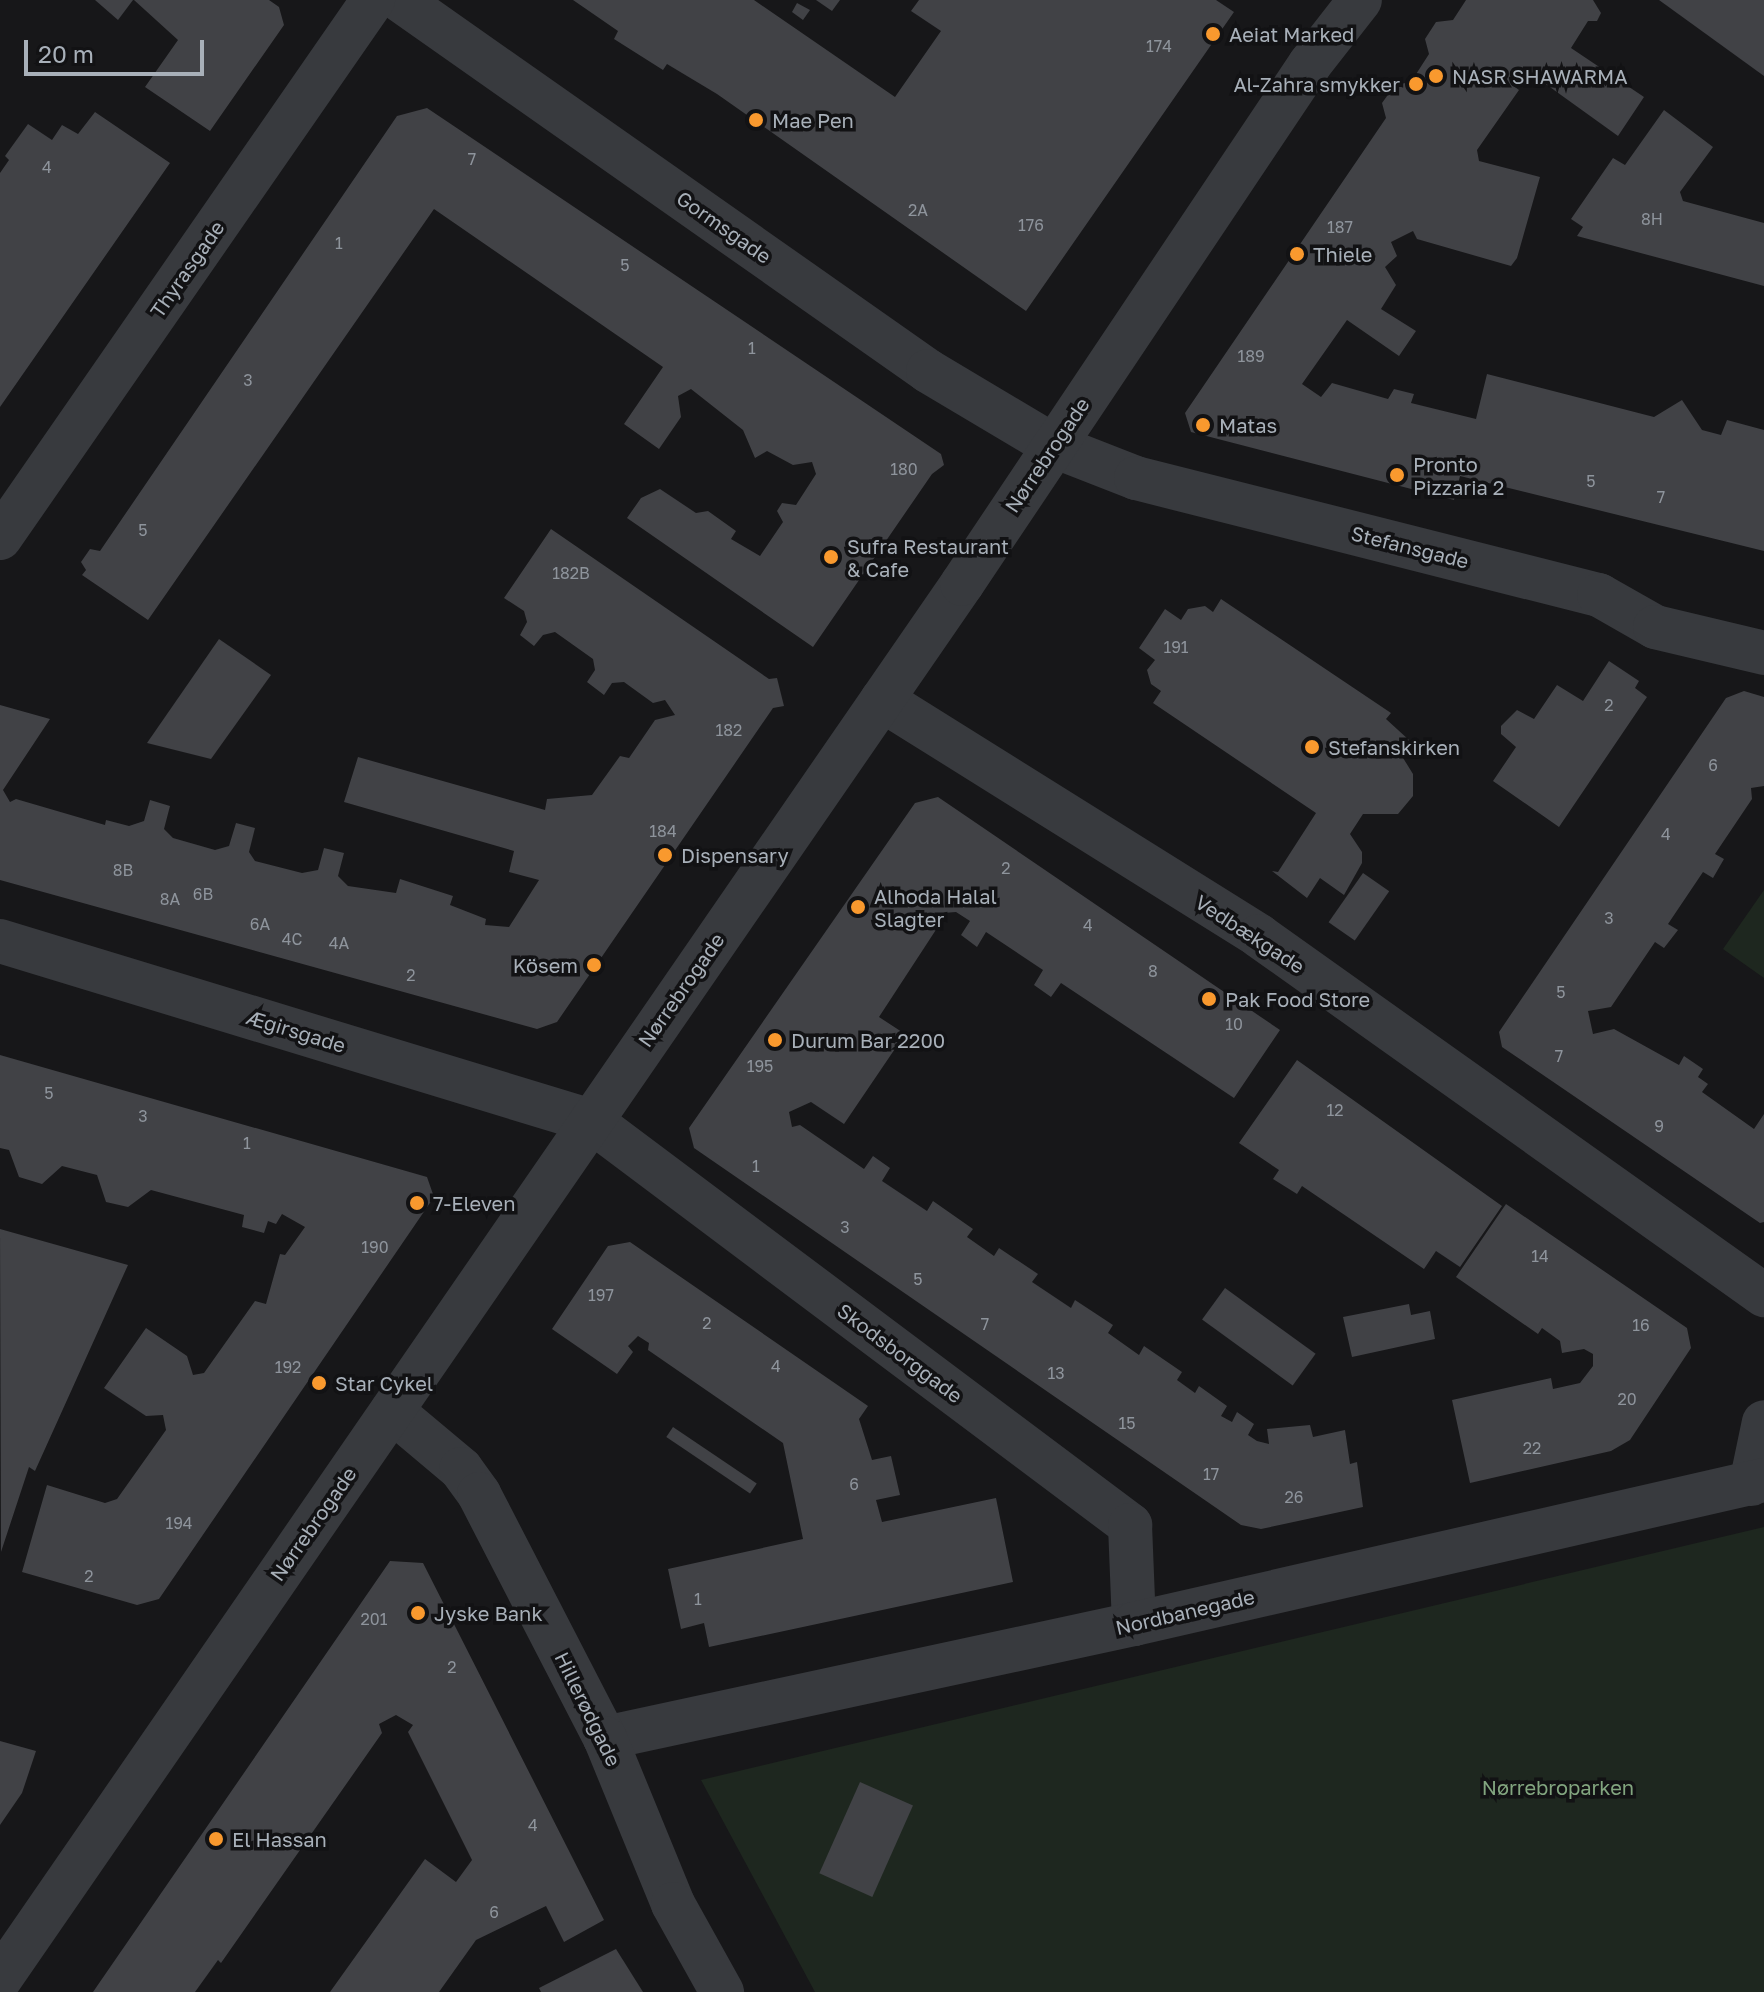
<!DOCTYPE html>
<html>
<head>
<meta charset="utf-8">
<style>
	body { margin:0 }
	#map { position:relative; width:1764px; height:1992px; overflow:hidden; background:#171719; font-family:"Golos Text",sans-serif }
	div>[style] { position:absolute }
	.green>* { inset:0; background:#1e271f }
	.building>* { inset:0; background:#414246; transform-origin:0 0 }
	.minor>* { height:44px; margin:-22px; padding:0 22px; transform-origin:22px; border-radius:22px; background:#383a3e }
	.tertiary>* { height:44px; margin:-22px; padding:0 22px; transform-origin:22px; border-radius:22px; background:#383a3e }
	.dots>* { width:22px; height:22px; translate:-50% -50%; box-sizing:border-box; border:4px solid #121214; border-radius:50% }
	span { translate:-50% -50%; white-space:nowrap; text-align:center; line-height:1.15; -webkit-text-stroke:7px #121214; paint-order:stroke }
	.number-label { font-size:16px; color:#8e949c }
	.number-label span { -webkit-text-stroke-width:0 }
	.poi-label { font-size:20px; color:#a8b0b9 }
	.left { translate:0 -50%; text-align:left }
	.right { translate:-100% -50%; text-align:right }
	.street-label { font-size:20px; color:#a8b0b9 }
	.park-label { font-size:20px; color:#82a57f }
	.scale { position:absolute; left:24px; top:40px; width:180px; height:36px; box-sizing:border-box; border:4px solid #a8b0b9; border-top:0; padding-left:10px; font-size:24px; line-height:28px; white-space:nowrap; color:#a8b0b9; -webkit-text-stroke:6px #121214; paint-order:stroke }
</style>
</head>
<body>
<div id="map">
	<div class="green">
		<i style="clip-path:polygon(1764px 890px,1764px 978px,1723px 949px)"></i>
		<i style="clip-path:polygon(1764px 1527px,1764px 1992px,815px 1992px,701px 1780px)"></i>
	</div>
	<div class="building">
		<i style="clip-path:polygon(95px 0,133px 0,118px 20px)"></i>
		<i style="clip-path:polygon(134px 0,269px 0,279px 7px,284px 25px,210px 131px,145px 87px,178px 40px)"></i>
		<i style="clip-path:polygon(573px 0,754px 0,895px 97px,941px 31px,911px 11px,919px 0,1216px 0,1234px 12px,1026px 311px,717px 94px,667px 64px,663px 70px,614px 39px,618px 31px)"></i>
		<i style="clip-path:polygon(816px 0,840px 0,832px 11px)"></i>
		<i style="clip-path:polygon(1466px 0,1593px 0,1601px 13px,1597px 21px,1588px 21px,1571px 48px,1644px 97px,1618px 136px,1529px 72px,1515px 76px,1511px 84px,1519px 90px,1477px 150px,1479px 161px,1540px 177px,1517px 258px,1511px 266px,1417px 239px,1413px 231px,1391px 242px,1397px 256px,1385px 267px,1396px 285px,1381px 309px,1416px 331px,1399px 356px,1347px 320px,1302px 384px,1321px 397px,1332px 383px,1388px 399px,1394px 389px,1414px 394px,1411px 403px,1476px 419px,1487px 374px,1654px 417px,1682px 400px,1702px 430px,1721px 435px,1727px 420px,1764px 430px,1764px 551px,1460px 476px,1454px 500px,1191px 432px,1185px 413px,1386px 118px,1382px 103px,1395px 85px,1411px 82px,1429px 54px,1425px 39px,1436px 22px,1453px 20px)"></i>
		<i style="clip-path:polygon(1659px 0,1764px 0,1764px 76px)"></i>
		<i style="clip-path:polygon(797px 3px,810px 10px,803px 20px,792px 12px)"></i>
		<i style="clip-path:polygon(427px 108px,941px 454px,944px 465px,932px 474px,813px 647px,627px 518px,641px 498px,660px 489px,696px 513px,708px 511px,736px 531px,731px 539px,760px 556px,783px 522px,777px 511px,782px 503px,796px 505px,816px 474px,812px 462px,793px 465px,767px 451px,755px 458px,743px 430px,691px 389px,678px 396px,681px 417px,659px 449px,624px 424px,663px 367px,434px 209px,148px 620px,82px 575px,86px 570px,81px 562px,90px 549px,100px 551px,397px 116px)"></i>
		<i style="clip-path:polygon(1664px 110px,1713px 147px,1680px 192px,1683px 201px,1764px 223px,1764px 286px,1577px 236px,1583px 227px,1571px 219px,1613px 158px,1625px 165px)"></i>
		<i style="clip-path:polygon(95px 112px,170px 163px,0 407px,0 173px,9px 160px,5px 156px,28px 124px,52px 140px,62px 125px,78px 134px)"></i>
		<i style="clip-path:polygon(551px 529px,769px 679px,777px 678px,784px 706px,773px 708px,557px 1022px,537px 1029px,0 880px,0 705px,50px 719px,3px 790px,10px 802px,16px 799px,105px 825px,106px 820px,129px 826px,144px 821px,150px 800px,170px 806px,164px 829px,173px 838px,215px 850px,229px 846px,236px 823px,255px 828px,249px 852px,255px 861px,302px 873px,318px 870px,324px 848px,344px 853px,338px 876px,348px 886px,396px 893px,400px 879px,453px 896px,450px 905px,486px 919px,485px 925px,509px 927px,539px 880px,509px 872px,514px 851px,344px 802px,358px 757px,545px 810px,547px 799px,592px 795px,620px 756px,629px 758px,655px 720px,675px 715px,665px 700px,653px 703px,624px 682px,612px 683px,604px 695px,587px 682px,595px 670px,593px 659px,555px 632px,543px 635px,534px 646px,520px 635px,527px 622px,524px 611px,504px 598px)"></i>
		<i style="clip-path:polygon(1221px 599px,1391px 713px,1386px 719px,1409px 740px,1400px 753px,1413px 774px,1413px 796px,1398px 814px,1363px 814px,1350px 834px,1362px 852px,1362px 863px,1344px 895px,1320px 878px,1307px 898px,1272px 871px,1278px 872px,1316px 813px,1153px 703px,1161px 691px,1151px 684px,1147px 670px,1155px 660px,1139px 648px,1165px 609px,1181px 620px,1188px 609px,1205px 606px,1213px 612px)"></i>
		<i style="clip-path:polygon(219px 639px,271px 675px,211px 759px,147px 743px)"></i>
		<i style="clip-path:polygon(1609px 661px,1639px 681px,1635px 688px,1647px 697px,1559px 827px,1493px 781px,1516px 747px,1501px 734px,1501px 726px,1517px 710px,1534px 719px,1557px 685px,1583px 701px)"></i>
		<i style="clip-path:polygon(1744px 691px,1764px 697px,1764px 786px,1751px 788px,1752px 799px,1715px 854px,1724px 859px,1713px 878px,1703px 872px,1668px 924px,1678px 930px,1664px 948px,1655px 942px,1611px 1007px,1588px 1011px,1593px 1034px,1614px 1029px,1679px 1065px,1684px 1056px,1703px 1069px,1698px 1077px,1708px 1084px,1702px 1092px,1754px 1129px,1764px 1114px,1764px 1222px,1760px 1223px,1502px 1047px,1499px 1032px,1726px 698px)"></i>
		<i style="clip-path:polygon(938px 797px,1280px 1030px,1234px 1098px,1061px 983px,1051px 997px,1034px 985px,1043px 970px,986px 932px,977px 947px,961px 935px,970px 921px,956px 912px,943px 913px,943px 919px,879px 1017px,905px 1034px,844px 1124px,811px 1102px,789px 1112px,792px 1127px,800px 1125px,864px 1169px,873px 1156px,890px 1168px,882px 1181px,927px 1211px,933px 1201px,973px 1229px,967px 1237px,994px 1256px,999px 1248px,1038px 1274px,1032px 1282px,1071px 1308px,1075px 1300px,1113px 1325px,1108px 1333px,1139px 1355px,1144px 1346px,1182px 1372px,1177px 1380px,1195px 1393px,1199px 1386px,1227px 1406px,1221px 1416px,1232px 1422px,1237px 1412px,1254px 1424px,1248px 1435px,1257px 1441px,1269px 1444px,1267px 1429px,1310px 1425px,1313px 1437px,1345px 1430px,1350px 1464px,1357px 1462px,1363px 1507px,1261px 1529px,1241px 1525px,694px 1148px,689px 1128px,915px 803px)"></i>
		<i style="left:1363px;top:873px;width:32px;height:60px;rotate:35deg"></i>
		<i style="clip-path:polygon(0 1055px,427px 1177px,434px 1197px,159px 1599px,137px 1605px,22px 1572px,47px 1485px,105px 1503px,117px 1499px,166px 1430px,163px 1415px,146px 1416px,104px 1388px,146px 1328px,187px 1356px,193px 1375px,204px 1373px,255px 1301px,266px 1304px,280px 1254px,285px 1255px,305px 1227px,282px 1214px,276px 1224px,268px 1221px,264px 1233px,242px 1227px,244px 1215px,151px 1190px,128px 1207px,106px 1202px,97px 1175px,62px 1166px,42px 1184px,19px 1177px,9px 1150px,0 1148px)"></i>
		<i style="clip-path:polygon(1297px 1060px,1502px 1206px,1460px 1267px,1436px 1251px,1424px 1269px,1302px 1186px,1297px 1194px,1273px 1179px,1279px 1170px,1239px 1143px)"></i>
		<i style="clip-path:polygon(1506px 1204px,1687px 1328px,1691px 1348px,1630px 1440px,1611px 1451px,1470px 1483px,1452px 1400px,1551px 1378px,1553px 1389px,1580px 1383px,1593px 1366px,1593px 1354px,1584px 1349px,1562px 1353px,1560px 1341px,1542px 1328px,1538px 1334px,1456px 1277px)"></i>
		<i style="clip-path:polygon(0 1229px,128px 1265px,35px 1471px,29px 1467px,1px 1552px)"></i>
		<i style="clip-path:polygon(630px 1242px,868px 1406px,859px 1419px,872px 1460px,891px 1456px,900px 1495px,876px 1500px,882px 1522px,996px 1498px,1013px 1582px,709px 1647px,704px 1623px,681px 1629px,668px 1569px,803px 1539px,783px 1443px,648px 1350px,649px 1343px,638px 1336px,628px 1346px,633px 1352px,617px 1374px,552px 1329px,608px 1246px)"></i>
		<i style="left:1225px;top:1288px;width:112px;height:39px;rotate:36deg"></i>
		<i style="clip-path:polygon(1409px 1304px,1411px 1315px,1430px 1311px,1435px 1339px,1352px 1357px,1343px 1317px)"></i>
		<i style="left:673px;top:1427px;width:101px;height:12px;rotate:34deg"></i>
		<i style="clip-path:polygon(390px 1561px,423px 1563px,604px 1920px,564px 1942px,546px 1906px,476px 1940px,439px 1992px,330px 1992px,425px 1859px,456px 1882px,472px 1860px,408px 1732px,413px 1725px,396px 1715px,379px 1724px,382px 1733px,221px 1963px,218px 1960px,195px 1992px,93px 1992px)"></i>
		<i style="clip-path:polygon(0 1741px,36px 1751px,22px 1793px,0 1825px)"></i>
		<i style="left:860px;top:1782px;width:58px;height:100px;rotate:24deg"></i>
		<i style="clip-path:polygon(616px 1949px,643px 1992px,541px 1992px,539px 1988px)"></i>
	</div>
	<div class="minor">
		<i style="left:400px;top:0;width:645px;rotate:35.09deg"></i>
		<i style="left:928px;top:371px;width:147px;rotate:30.8deg"></i>
		<i style="left:1054px;top:446px;width:88px;rotate:21.3deg"></i>
		<i style="left:1136px;top:478px;width:478px;rotate:14.2deg"></i>
		<i style="left:1599px;top:595px;width:64px;rotate:29.7deg"></i>
		<i style="left:1655px;top:627px;width:112px;rotate:13.4deg"></i>
		<i style="left:0;top:538px;width:655px;rotate:-55.27deg"></i>
		<i style="left:882px;top:700px;width:445px;rotate:32deg"></i>
		<i style="left:1259px;top:936px;width:620px;rotate:35.41deg"></i>
		<i style="left:0;top:941px;width:618px;rotate:16.94deg"></i>
		<i style="left:591px;top:1121px;width:674px;rotate:36.85deg"></i>
		<i style="left:1130px;top:1525px;width:99px;rotate:87.7deg"></i>
		<i style="left:1751px;top:1484px;width:63px;rotate:-78.2deg"></i>
		<i style="left:605px;top:1738px;width:541px;rotate:-12.16deg"></i>
		<i style="left:1134px;top:1624px;width:646px;rotate:-12.88deg"></i>
	</div>
	<div class="tertiary">
		<i style="left:392px;top:1411px;width:90px;rotate:40deg"></i>
		<i style="left:461px;top:1469px;width:31px;rotate:54deg"></i>
		<i style="left:479px;top:1494px;width:275px;rotate:62.7deg"></i>
		<i style="left:605px;top:1738px;width:179px;rotate:67.7deg"></i>
		<i style="left:673px;top:1904px;width:101px;rotate:60.9deg"></i>
		<i style="left:0;top:1979px;width:1695px;rotate:-55.41deg"></i>
		<i style="left:962px;top:584px;width:626px;rotate:-56.21deg"></i>
		<i style="left:1310px;top:64px;width:81px;rotate:-52deg"></i>
	</div>
	<div class="dots">
		<i style="left:1213px;top:34px;background:#f9992e"></i>
		<i style="left:1436px;top:76px;background:#f9992e"></i>
		<i style="left:1416px;top:84px;background:#f9992e"></i>
		<i style="left:756px;top:120px;background:#f9992e"></i>
		<i style="left:1297px;top:254px;background:#f9992e"></i>
		<i style="left:1203px;top:425px;background:#f9992e"></i>
		<i style="left:1397px;top:475px;background:#f9992e"></i>
		<i style="left:831px;top:557px;background:#f9992e"></i>
		<i style="left:1312px;top:747px;background:#f9992e"></i>
		<i style="left:665px;top:855px;background:#f9992e"></i>
		<i style="left:858px;top:907px;background:#f9992e"></i>
		<i style="left:594px;top:965px;background:#f9992e"></i>
		<i style="left:1209px;top:999px;background:#f9992e"></i>
		<i style="left:775px;top:1040px;background:#f9992e"></i>
		<i style="left:417px;top:1203px;background:#f9992e"></i>
		<i style="left:319px;top:1383px;background:#f9992e"></i>
		<i style="left:418px;top:1613px;background:#f9992e"></i>
		<i style="left:216px;top:1839px;background:#f9992e"></i>
	</div>
	<div class="number-label">
		<span style="left:1159px;top:46px">174</span>
		<span style="left:472px;top:159px">7</span>
		<span style="left:47px;top:167px">4</span>
		<span style="left:918px;top:210px">2A</span>
		<span style="left:1652px;top:219px">8H</span>
		<span style="left:1031px;top:225px">176</span>
		<span style="left:1340px;top:227px">187</span>
		<span style="left:339px;top:243px">1</span>
		<span style="left:625px;top:265px">5</span>
		<span style="left:752px;top:348px">1</span>
		<span style="left:1251px;top:356px">189</span>
		<span style="left:248px;top:380px">3</span>
		<span style="left:904px;top:469px">180</span>
		<span style="left:1591px;top:481px">5</span>
		<span style="left:1661px;top:497px">7</span>
		<span style="left:143px;top:530px">5</span>
		<span style="left:571px;top:573px">182B</span>
		<span style="left:1176px;top:647px">191</span>
		<span style="left:1609px;top:705px">2</span>
		<span style="left:729px;top:730px">182</span>
		<span style="left:1713px;top:765px">6</span>
		<span style="left:663px;top:831px">184</span>
		<span style="left:1666px;top:834px">4</span>
		<span style="left:1006px;top:868px">2</span>
		<span style="left:123px;top:870px">8B</span>
		<span style="left:203px;top:894px">6B</span>
		<span style="left:170px;top:899px">8A</span>
		<span style="left:1609px;top:918px">3</span>
		<span style="left:260px;top:924px">6A</span>
		<span style="left:1088px;top:925px">4</span>
		<span style="left:292px;top:939px">4C</span>
		<span style="left:339px;top:943px">4A</span>
		<span style="left:1153px;top:971px">8</span>
		<span style="left:411px;top:975px">2</span>
		<span style="left:1561px;top:992px">5</span>
		<span style="left:1234px;top:1024px">10</span>
		<span style="left:1559px;top:1056px">7</span>
		<span style="left:760px;top:1066px">195</span>
		<span style="left:49px;top:1093px">5</span>
		<span style="left:1335px;top:1110px">12</span>
		<span style="left:143px;top:1116px">3</span>
		<span style="left:1659px;top:1126px">9</span>
		<span style="left:247px;top:1143px">1</span>
		<span style="left:756px;top:1166px">1</span>
		<span style="left:845px;top:1227px">3</span>
		<span style="left:375px;top:1247px">190</span>
		<span style="left:1540px;top:1256px">14</span>
		<span style="left:918px;top:1279px">5</span>
		<span style="left:601px;top:1295px">197</span>
		<span style="left:707px;top:1323px">2</span>
		<span style="left:985px;top:1324px">7</span>
		<span style="left:1641px;top:1325px">16</span>
		<span style="left:776px;top:1366px">4</span>
		<span style="left:288px;top:1367px">192</span>
		<span style="left:1056px;top:1373px">13</span>
		<span style="left:1627px;top:1399px">20</span>
		<span style="left:1127px;top:1423px">15</span>
		<span style="left:1532px;top:1448px">22</span>
		<span style="left:1211px;top:1474px">17</span>
		<span style="left:854px;top:1484px">6</span>
		<span style="left:1294px;top:1497px">26</span>
		<span style="left:179px;top:1523px">194</span>
		<span style="left:89px;top:1576px">2</span>
		<span style="left:698px;top:1599px">1</span>
		<span style="left:374px;top:1619px">201</span>
		<span style="left:452px;top:1667px">2</span>
		<span style="left:533px;top:1825px">4</span>
		<span style="left:494px;top:1912px">6</span>
	</div>
	<div class="poi-label">
		<span class="left" style="left:1229px;top:34px">Aeiat Marked</span>
		<span class="left" style="left:1452px;top:76px">NASR SHAWARMA</span>
		<span class="right" style="left:1400px;top:84px">Al-Zahra smykker</span>
		<span class="left" style="left:772px;top:120px">Mae Pen</span>
		<span class="left" style="left:1313px;top:254px">Thiele</span>
		<span class="left" style="left:1219px;top:425px">Matas</span>
		<span class="left" style="left:1413px;top:476px">Pronto<br>Pizzaria 2</span>
		<span class="left" style="left:847px;top:558px">Sufra Restaurant<br>&amp; Cafe</span>
		<span class="left" style="left:1328px;top:747px">Stefanskirken</span>
		<span class="left" style="left:681px;top:855px">Dispensary</span>
		<span class="left" style="left:874px;top:908px">Alhoda Halal<br>Slagter</span>
		<span class="right" style="left:578px;top:965px">Kösem</span>
		<span class="left" style="left:1225px;top:999px">Pak Food Store</span>
		<span class="left" style="left:791px;top:1040px">Durum Bar 2200</span>
		<span class="left" style="left:433px;top:1203px">7-Eleven</span>
		<span class="left" style="left:335px;top:1383px">Star Cykel</span>
		<span class="left" style="left:434px;top:1613px">Jyske Bank</span>
		<span class="left" style="left:232px;top:1839px">El Hassan</span>
	</div>
	<div class="street-label">
		<span style="left:724px;top:227px;rotate:35deg">Gormsgade</span>
		<span style="left:187px;top:269px;rotate:-55deg">Thyrasgade</span>
		<span style="left:1047px;top:455px;rotate:-56deg">Nørrebrogade</span>
		<span style="left:1410px;top:547px;rotate:14deg">Stefansgade</span>
		<span style="left:1250px;top:934px;rotate:33deg">Vedbækgade</span>
		<span style="left:681px;top:990px;rotate:-55deg">Nørrebrogade</span>
		<span style="left:296px;top:1031px;rotate:17deg">Ægirsgade</span>
		<span style="left:900px;top:1353px;rotate:37deg">Skodsborggade</span>
		<span style="left:313px;top:1524px;rotate:-55deg">Nørrebrogade</span>
		<span style="left:1185px;top:1612px;rotate:-13deg">Nordbanegade</span>
		<span style="left:588px;top:1709px;rotate:64deg">Hillerødgade</span>
	</div>
	<div class="park-label">
		<span style="left:1558px;top:1787px">Nørrebroparken</span>
	</div>
	<div class="scale">20 m</div>
</div>
</body>
</html>
